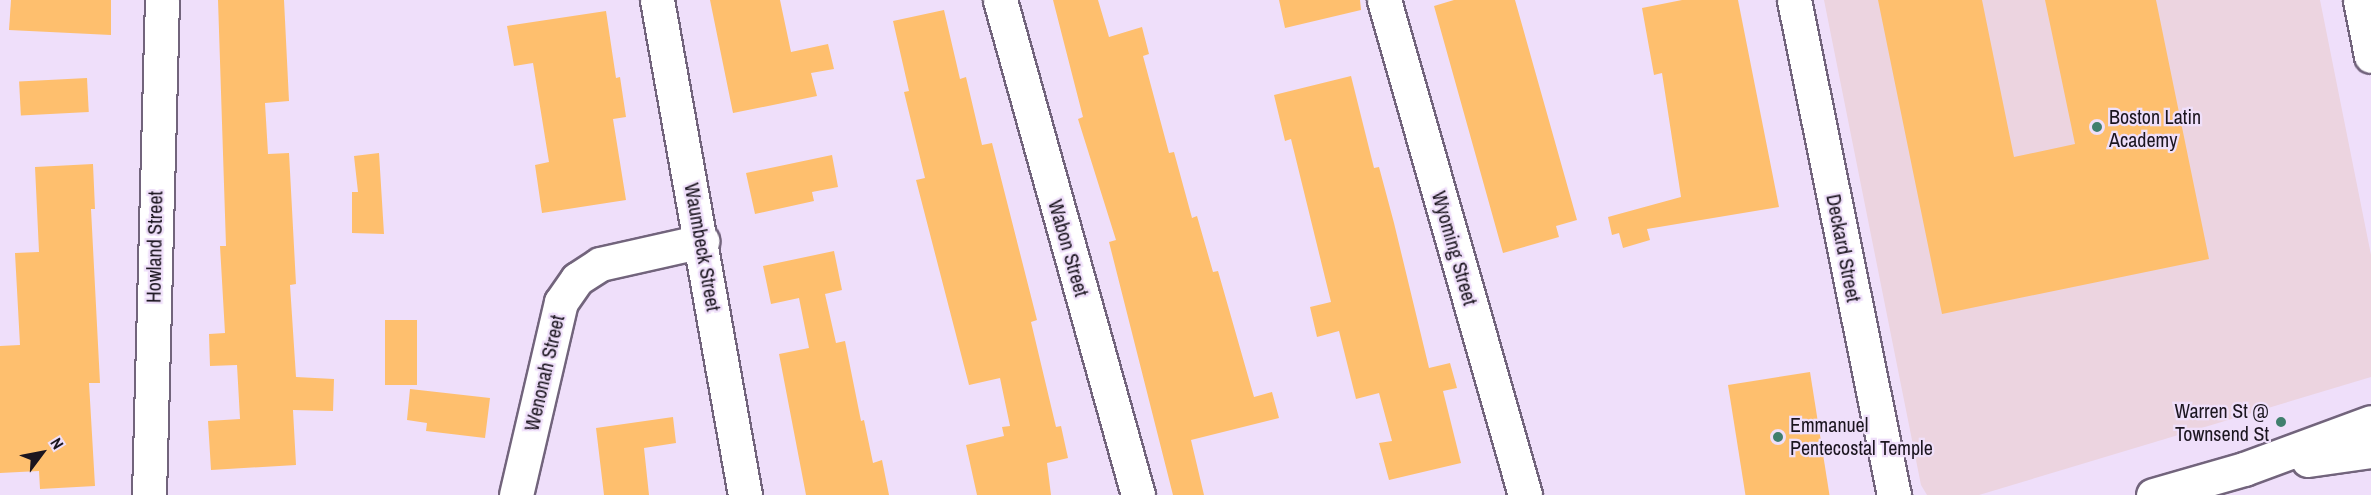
<!DOCTYPE html>
<html>
<head>
<meta charset="utf-8">
<style>
	body { margin:0 }
	#map { position:relative; width:2371px; height:495px; overflow:hidden; background:#efdffa; font-family:"Archivo Narrow",sans-serif }
	div>[style] { position:absolute }
	.education>* { inset:0; background:#ecd4e0 }
	.building>* { inset:0; background:#febf6e; transform-origin:0 0 }
	.roads { filter:drop-shadow(2px 0 #72647c) drop-shadow(-2px 0 #72647c) drop-shadow(0 2px #72647c) drop-shadow(0 -2px #72647c) }
	.street>* { height:33px; margin:-16.5px; padding:0 16.5px; transform-origin:16.5px; border-radius:16.5px; background:#fff }
	.secondary>* { height:33px; margin:-16.5px; padding:0 16.5px; transform-origin:16.5px; border-radius:16.5px; background:#fff }
	.dots>* { width:16px; height:16px; translate:-50% -50%; box-sizing:border-box; border:3px solid #efdffa; border-radius:50% }
	span { translate:-50% -50%; white-space:nowrap; text-align:center; line-height:1.15; -webkit-text-stroke:4.5px #efdffa; paint-order:stroke }
	.poi-label { font-size:20px; color:#1b151f }
	.left { translate:0 -50%; text-align:left }
	.right { translate:-100% -50%; text-align:right }
	.street-label { font-size:20px; color:#1b151f }
	.north { position:absolute; left:12px; top:423px; width:60px; height:60px; -webkit-text-stroke:4px #efdffa; paint-order:stroke; rotate:58deg; font-size:16px; font-weight:700; line-height:24px; text-align:center; color:#1b151f }
	.north::after { content:''; display:block; margin:auto; width:21px; height:27px; background:#1b151f; clip-path:polygon(50% 0,100% 100%,50% 72%,0 100%) }
</style>
</head>
<body>
<div id="map">
	<div class="education">
		<i style="clip-path:polygon(1824px 0,2320px 0,2371px 255px,2371px 377px,1979px 495px,1927px 495px,1921px 485px)"></i>
	</div>
	<div class="building">
		<i style="clip-path:polygon(11px 0,111px 0,111px 35px,9px 30px)"></i>
		<i style="clip-path:polygon(218px 0,284px 0,289px 101px,265px 103px,268px 154px,289px 153px,296px 284px,290px 285px,296px 377px,334px 379px,333px 411px,293px 410px,296px 465px,211px 470px,208px 421px,240px 419px,237px 365px,210px 366px,209px 334px,225px 333px,220px 246px,226px 246px)"></i>
		<i style="clip-path:polygon(710px 0,780px 0,791px 52px,828px 44px,834px 69px,811px 73px,817px 96px,733px 113px)"></i>
		<i style="clip-path:polygon(1053px 0,1098px 0,1109px 37px,1142px 27px,1149px 54px,1143px 56px,1169px 153px,1174px 152px,1192px 218px,1197px 216px,1213px 272px,1218px 271px,1254px 397px,1272px 392px,1279px 418px,1191px 440px,1204px 495px,1173px 495px,1109px 242px,1116px 240px,1078px 119px,1083px 117px)"></i>
		<i style="clip-path:polygon(1279px 0,1360px 0,1361px 10px,1285px 28px)"></i>
		<i style="clip-path:polygon(1454px 0,1515px 0,1577px 220px,1556px 226px,1559px 237px,1503px 253px,1434px 6px)"></i>
		<i style="clip-path:polygon(1682px 0,1738px 0,1779px 207px,1647px 229px,1650px 240px,1623px 248px,1619px 233px,1612px 235px,1608px 217px,1681px 197px,1662px 73px,1654px 75px,1642px 8px)"></i>
		<i style="clip-path:polygon(1878px 0,1982px 0,2014px 157px,2075px 144px,2045px 0,2156px 0,2209px 259px,1942px 314px)"></i>
		<i style="clip-path:polygon(944px 10px,960px 79px,966px 77px,982px 145px,992px 143px,1037px 320px,1031px 322px,1056px 427px,1061px 426px,1068px 458px,1047px 463px,1051px 495px,977px 495px,966px 445px,1004px 436px,1002px 427px,1010px 426px,1000px 378px,969px 385px,916px 180px,925px 178px,904px 92px,909px 91px,893px 21px)"></i>
		<i style="clip-path:polygon(606px 11px,616px 78px,620px 77px,626px 117px,613px 119px,626px 200px,542px 213px,535px 165px,549px 162px,533px 63px,514px 66px,507px 26px)"></i>
		<i style="clip-path:polygon(1351px 76px,1374px 168px,1379px 167px,1394px 223px,1429px 368px,1450px 363px,1457px 388px,1443px 391px,1461px 463px,1389px 480px,1379px 443px,1392px 441px,1379px 393px,1356px 399px,1339px 331px,1317px 337px,1310px 307px,1331px 302px,1291px 139px,1285px 141px,1274px 95px)"></i>
		<i style="left:87px;top:78px;width:34px;height:68px;rotate:87deg"></i>
		<i style="clip-path:polygon(379px 153px,384px 234px,352px 233px,352px 192px,358px 192px,354px 156px)"></i>
		<i style="clip-path:polygon(832px 155px,838px 187px,812px 192px,814px 201px,755px 214px,746px 173px)"></i>
		<i style="clip-path:polygon(93px 164px,95px 209px,91px 209px,100px 383px,89px 383px,95px 486px,40px 489px,39px 471px,0 473px,0 346px,20px 345px,15px 253px,39px 252px,35px 167px)"></i>
		<i style="clip-path:polygon(834px 251px,842px 290px,825px 294px,836px 343px,845px 341px,861px 421px,864px 420px,873px 463px,882px 460px,889px 495px,806px 495px,779px 354px,809px 348px,799px 298px,771px 304px,763px 266px)"></i>
		<i style="left:417px;top:320px;width:65px;height:32px;rotate:90deg"></i>
		<i style="left:1810px;top:372px;width:125px;height:83px;rotate:81deg"></i>
		<i style="clip-path:polygon(410px 389px,490px 398px,485px 438px,426px 431px,427px 423px,407px 420px)"></i>
		<i style="clip-path:polygon(673px 417px,676px 443px,644px 448px,649px 495px,604px 495px,596px 428px)"></i>
	</div>
	<div class="roads">
		<div class="street">
			<i style="left:657px;top:0;width:503px;rotate:79.92deg"></i>
			<i style="left:1000px;top:0;width:514px;rotate:74.42deg"></i>
			<i style="left:1384px;top:0;width:515px;rotate:74.1deg"></i>
			<i style="left:1794px;top:0;width:505px;rotate:78.58deg"></i>
			<i style="left:149px;top:495px;width:495px;rotate:-88.5deg"></i>
			<i style="left:516px;top:495px;width:198px;rotate:-76.9deg"></i>
			<i style="left:561px;top:302px;width:28px;rotate:-55deg"></i>
			<i style="left:577px;top:279px;width:27px;rotate:-33deg"></i>
			<i style="left:600px;top:264px;width:105px;rotate:-12.7deg"></i>
		</div>
		<div class="secondary">
			<i style="left:2360px;top:0;width:57px;rotate:78.9deg"></i>
			<i style="left:2308px;top:460px;width:64px;rotate:-8.1deg"></i>
			<i style="left:2153px;top:495px;width:95px;rotate:-15.9deg"></i>
			<i style="left:2244px;top:469px;width:135px;rotate:-20.3deg"></i>
		</div>
	</div>
	<div class="dots">
		<i style="left:2097px;top:127px;background:#407f6d"></i>
		<i style="left:2281px;top:422px;background:#407f6d"></i>
		<i style="left:1778px;top:437px;background:#407f6d"></i>
	</div>
	<div class="poi-label">
		<span class="left" style="left:2109px;top:128px">Boston Latin<br>Academy</span>
		<span class="right" style="left:2269px;top:422px">Warren St @<br>Townsend St</span>
		<span class="left" style="left:1790px;top:436px">Emmanuel<br>Pentecostal Temple</span>
	</div>
	<div class="street-label">
		<span style="left:154px;top:247px;rotate:-89deg">Howland Street</span>
		<span style="left:703px;top:247px;rotate:80deg">Waumbeck Street</span>
		<span style="left:1069px;top:248px;rotate:74deg">Wabon Street</span>
		<span style="left:1455px;top:248px;rotate:74deg">Wyoming Street</span>
		<span style="left:1844px;top:248px;rotate:79deg">Deckard Street</span>
		<span style="left:544px;top:373px;rotate:-77deg">Wenonah Street</span>
	</div>
	<div class="north">N</div>
</div>
</body>
</html>
